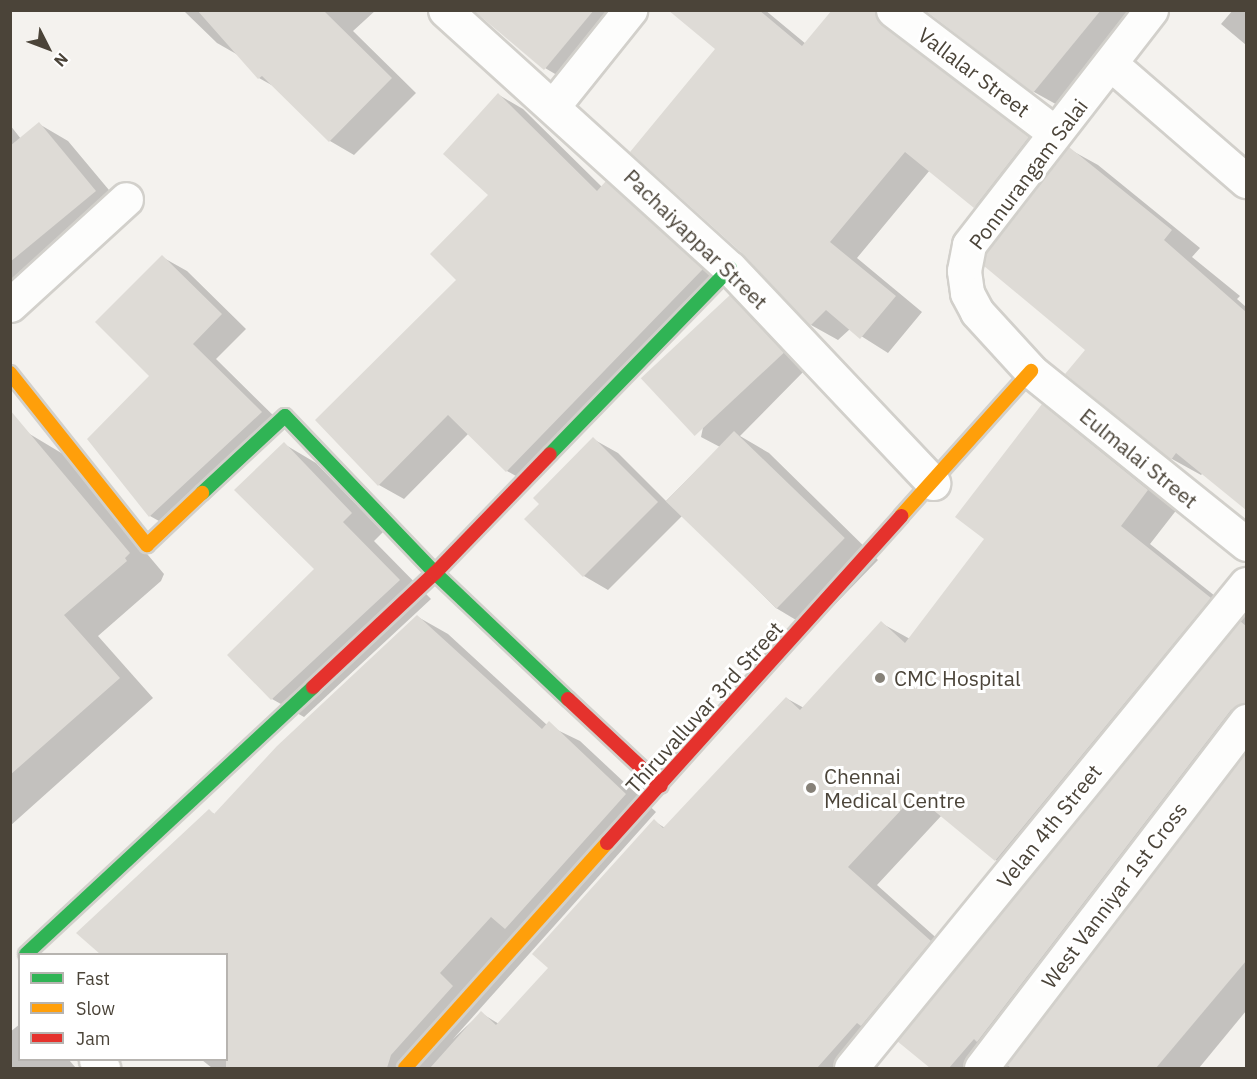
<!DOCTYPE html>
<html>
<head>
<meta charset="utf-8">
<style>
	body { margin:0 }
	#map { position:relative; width:1257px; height:1079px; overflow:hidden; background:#f4f2ee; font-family:"IBM Plex Sans",sans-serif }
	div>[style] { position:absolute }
	.shadow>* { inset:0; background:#0003 }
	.building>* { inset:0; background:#dedbd6; transform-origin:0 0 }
	.roads { filter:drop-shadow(2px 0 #d2d0cb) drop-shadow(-2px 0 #d2d0cb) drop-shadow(0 2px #d2d0cb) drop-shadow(0 -2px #d2d0cb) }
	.street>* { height:33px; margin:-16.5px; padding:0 16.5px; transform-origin:16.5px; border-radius:16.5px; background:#fdfdfc }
	.fast>* { height:14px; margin:-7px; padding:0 7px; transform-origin:7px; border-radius:7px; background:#30b455 }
	.slow>* { height:14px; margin:-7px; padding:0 7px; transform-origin:7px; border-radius:7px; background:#ff9f0a }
	.jam>* { height:14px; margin:-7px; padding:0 7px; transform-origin:7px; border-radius:7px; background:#e5322d }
	.dots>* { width:16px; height:16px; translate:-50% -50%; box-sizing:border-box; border:3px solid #fff; border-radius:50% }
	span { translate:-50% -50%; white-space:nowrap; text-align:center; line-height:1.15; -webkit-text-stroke:6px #fff; paint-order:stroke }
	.street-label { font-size:21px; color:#4b4439 }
	.poi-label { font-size:21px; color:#4b4439 }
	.left { translate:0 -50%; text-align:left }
	.frame { position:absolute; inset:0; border:12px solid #4b4439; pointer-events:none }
	.legend { position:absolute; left:18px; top:953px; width:210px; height:108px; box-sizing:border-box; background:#fff; border:2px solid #b7b4b0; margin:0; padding:8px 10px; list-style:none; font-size:18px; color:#4b4439 }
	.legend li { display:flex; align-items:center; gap:12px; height:30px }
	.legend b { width:30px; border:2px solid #b7b4b0 }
	.north { position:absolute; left:18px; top:18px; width:60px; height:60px; -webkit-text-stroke:4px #fff; paint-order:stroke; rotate:132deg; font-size:16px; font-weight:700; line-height:24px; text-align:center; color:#4b4439 }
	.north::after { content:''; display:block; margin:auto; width:21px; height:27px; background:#4b4439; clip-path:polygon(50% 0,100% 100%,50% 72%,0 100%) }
</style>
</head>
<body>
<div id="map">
	<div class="shadow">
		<i style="clip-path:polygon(376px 10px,353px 31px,416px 93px,354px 155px,330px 141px,275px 87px,259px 78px,238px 55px,217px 43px,185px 12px)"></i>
		<i style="clip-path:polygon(477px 10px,634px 10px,572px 84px,545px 68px)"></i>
		<i style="clip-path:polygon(671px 10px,765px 10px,806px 44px,834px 10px,910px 10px,1055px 153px,1002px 222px,975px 206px,930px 170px,857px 258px,922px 312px,888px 353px,850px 329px,838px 340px,811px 325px,717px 49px)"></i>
		<i style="clip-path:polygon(927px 10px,1141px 10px,1061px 107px,1034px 92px)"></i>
		<i style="clip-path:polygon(1233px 10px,1246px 10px,1246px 45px,1221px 24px)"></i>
		<i style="clip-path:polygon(499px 95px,523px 109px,602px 187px,606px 183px,631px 197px,727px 284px,532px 485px,507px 471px,469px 433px,404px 499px,379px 485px,317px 420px,458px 280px,490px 195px)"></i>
		<i style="clip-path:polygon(39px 124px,68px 141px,124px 208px,10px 303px,10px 125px,21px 139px)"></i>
		<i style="clip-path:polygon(1069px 149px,1098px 165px,1200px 248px,1192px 257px,1240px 296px,1237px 299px,1246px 307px,1246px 509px,1203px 473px,1201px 475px,1172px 459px,1067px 374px,1087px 350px)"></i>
		<i style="clip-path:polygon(162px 257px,187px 271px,246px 329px,216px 359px,285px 427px,175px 530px,150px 516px,89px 439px,151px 376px)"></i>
		<i style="clip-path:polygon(730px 297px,755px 311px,808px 367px,740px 436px,769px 453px,878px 560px,811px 629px,776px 608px,683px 515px,608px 590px,584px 576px,541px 504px,593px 439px,618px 453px,666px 501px,720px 447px,701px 437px)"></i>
		<i style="clip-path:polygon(1042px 406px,1073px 423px,1178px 508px,1150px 544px,1240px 616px,1027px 878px,996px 860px,942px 815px,877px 885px,960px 959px,862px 1068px,212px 1068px,202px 1060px,226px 1060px,226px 954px,102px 954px,78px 933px,209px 811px,216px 815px,418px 617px,448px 634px,547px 725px,580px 741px,656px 812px,453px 1039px,481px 1013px,499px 1024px,550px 968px,654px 821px,665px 828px,786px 698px,804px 708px,881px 623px,910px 639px,986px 539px)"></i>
		<i style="clip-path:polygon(28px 433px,63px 454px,164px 574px,161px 581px,98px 636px,153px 698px,10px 826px,10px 448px)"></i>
		<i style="clip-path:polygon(284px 444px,316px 463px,383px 532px,374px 541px,431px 599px,304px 717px,272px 699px,316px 569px)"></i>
		<i style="clip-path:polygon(1246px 613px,1246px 744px,999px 1068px,932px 1068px,900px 1040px)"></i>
		<i style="clip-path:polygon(1246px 754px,1246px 1011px,1199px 1068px,1006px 1068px)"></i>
		<i style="clip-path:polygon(20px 1024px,20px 1060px,69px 1060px,76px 1068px,10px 1068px,10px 1032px)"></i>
	</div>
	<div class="building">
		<i style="clip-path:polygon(197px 10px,323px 10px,392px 78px,329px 142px,262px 76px,258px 79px)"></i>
		<i style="clip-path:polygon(473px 10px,594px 10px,544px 70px)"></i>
		<i style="clip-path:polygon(668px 10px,759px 10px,802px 46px,832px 10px,875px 10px,882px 25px,1029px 137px,974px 208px,905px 152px,830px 242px,896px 296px,860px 339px,826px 310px,810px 326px,743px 254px,630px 152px,715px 49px)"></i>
		<i style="clip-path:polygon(925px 10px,1101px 10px,1033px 93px)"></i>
		<i style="clip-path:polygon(498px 93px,597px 191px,606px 181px,703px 269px,506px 472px,448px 415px,378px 486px,315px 420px,456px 280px,430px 254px,488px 195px,443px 154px)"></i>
		<i style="clip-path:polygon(39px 122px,96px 191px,10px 262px,10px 146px)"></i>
		<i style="clip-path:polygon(1069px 147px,1172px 230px,1164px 240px,1246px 312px,1246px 510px,1176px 453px,1171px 460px,1065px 374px,1085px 350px,984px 266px,987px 253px)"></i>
		<i style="clip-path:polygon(162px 255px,222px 314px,193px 344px,262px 412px,149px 517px,87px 439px,149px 376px,95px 322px)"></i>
		<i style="left:730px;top:295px;width:79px;height:122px;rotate:47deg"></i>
		<i style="clip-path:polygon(1042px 404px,1148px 490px,1121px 526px,1211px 598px,995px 861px,915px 795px,848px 867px,931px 941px,861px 1026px,857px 1023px,817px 1068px,430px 1068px,481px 1011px,496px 1025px,548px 968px,532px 954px,654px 819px,663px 828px,786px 697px,800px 710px,881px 621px,905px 643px,984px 539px,955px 517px)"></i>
		<i style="clip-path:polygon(10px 410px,130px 553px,125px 558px,127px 561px,64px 615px,120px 678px,10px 775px)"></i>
		<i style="left:734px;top:431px;width:154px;height:98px;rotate:44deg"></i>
		<i style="clip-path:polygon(593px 437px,658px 502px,583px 577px,524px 519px,539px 504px,533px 498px)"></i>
		<i style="clip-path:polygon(284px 442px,352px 513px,343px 522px,400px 580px,271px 700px,227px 655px,314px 569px,234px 490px)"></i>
		<i style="clip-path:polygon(417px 615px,542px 729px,549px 721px,626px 794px,505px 929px,491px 917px,440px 973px,453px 986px,391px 1055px,387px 1068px,226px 1068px,226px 954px,100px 954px,76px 933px,209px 809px,214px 814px,277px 746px)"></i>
		<i style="clip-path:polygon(1240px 621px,1246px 626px,1246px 703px,1231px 710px,977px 1042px,974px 1039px,949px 1068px,930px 1068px,897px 1041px)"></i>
		<i style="clip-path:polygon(1246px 751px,1246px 961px,1156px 1068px,1011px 1068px,1007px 1065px)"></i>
	</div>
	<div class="roads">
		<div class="street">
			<i style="left:445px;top:10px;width:384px;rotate:42.2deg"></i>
			<i style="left:730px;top:268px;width:296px;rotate:46.6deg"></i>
			<i style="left:893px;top:10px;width:203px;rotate:37.2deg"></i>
			<i style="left:1151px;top:10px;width:297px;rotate:127.8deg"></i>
			<i style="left:969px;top:245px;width:26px;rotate:101deg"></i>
			<i style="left:964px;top:271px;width:22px;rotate:82deg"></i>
			<i style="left:967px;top:293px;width:21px;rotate:62deg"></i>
			<i style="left:977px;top:312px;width:80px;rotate:47.5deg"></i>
			<i style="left:1031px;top:371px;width:276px;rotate:38.8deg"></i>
			<i style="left:1111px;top:64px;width:179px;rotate:40.9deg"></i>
			<i style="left:554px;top:105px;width:122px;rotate:-51.3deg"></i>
			<i style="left:10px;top:305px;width:157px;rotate:-42.4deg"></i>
			<i style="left:96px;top:1060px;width:11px;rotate:49deg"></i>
			<i style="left:851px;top:1068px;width:625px;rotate:-50.78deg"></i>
			<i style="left:981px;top:1068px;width:437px;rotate:-52.6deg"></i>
		</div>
		<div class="fast">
			<i style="left:550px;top:454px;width:259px;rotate:-45.9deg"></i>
			<i style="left:202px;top:493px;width:113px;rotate:-42.9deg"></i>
			<i style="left:285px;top:416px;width:217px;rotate:46.3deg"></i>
			<i style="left:435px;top:573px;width:183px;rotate:43.5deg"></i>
			<i style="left:26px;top:954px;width:392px;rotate:-42.9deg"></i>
		</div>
		<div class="slow">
			<i style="left:10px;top:373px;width:220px;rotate:51.5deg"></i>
			<i style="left:147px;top:545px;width:76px;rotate:-43.4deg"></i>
			<i style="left:901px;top:516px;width:195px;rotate:-48.1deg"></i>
			<i style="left:405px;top:1068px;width:302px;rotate:-48.1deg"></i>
		</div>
		<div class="jam">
			<i style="left:313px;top:687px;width:167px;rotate:-43.1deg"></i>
			<i style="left:435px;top:573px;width:165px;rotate:-46deg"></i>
			<i style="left:568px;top:699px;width:127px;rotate:43.1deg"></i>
			<i style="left:607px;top:843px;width:440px;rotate:-48deg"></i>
		</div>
	</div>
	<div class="dots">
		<i style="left:880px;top:678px;background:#868178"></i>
		<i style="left:811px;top:788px;background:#868178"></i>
	</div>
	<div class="street-label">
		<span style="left:974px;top:72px;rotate:37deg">Vallalar Street</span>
		<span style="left:1028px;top:174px;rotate:-53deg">Ponnurangam Salai</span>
		<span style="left:696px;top:239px;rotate:44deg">Pachaiyappar Street</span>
		<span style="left:1139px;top:458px;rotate:39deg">Eulmalai Street</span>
		<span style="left:704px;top:707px;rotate:-48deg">Thiruvalluvar 3rd Street</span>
		<span style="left:1049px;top:826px;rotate:-51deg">Velan 4th Street</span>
		<span style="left:1114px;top:895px;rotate:-53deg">West Vanniyar 1st Cross</span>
	</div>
	<div class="poi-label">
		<span class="left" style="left:894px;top:678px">CMC Hospital</span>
		<span class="left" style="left:824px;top:788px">Chennai<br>Medical Centre</span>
	</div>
	<div class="frame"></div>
	<ul class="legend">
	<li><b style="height:8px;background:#30b455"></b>Fast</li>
	<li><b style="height:8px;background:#ff9f0a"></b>Slow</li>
	<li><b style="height:8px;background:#e5322d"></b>Jam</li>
	</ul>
	<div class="north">N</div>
</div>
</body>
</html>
